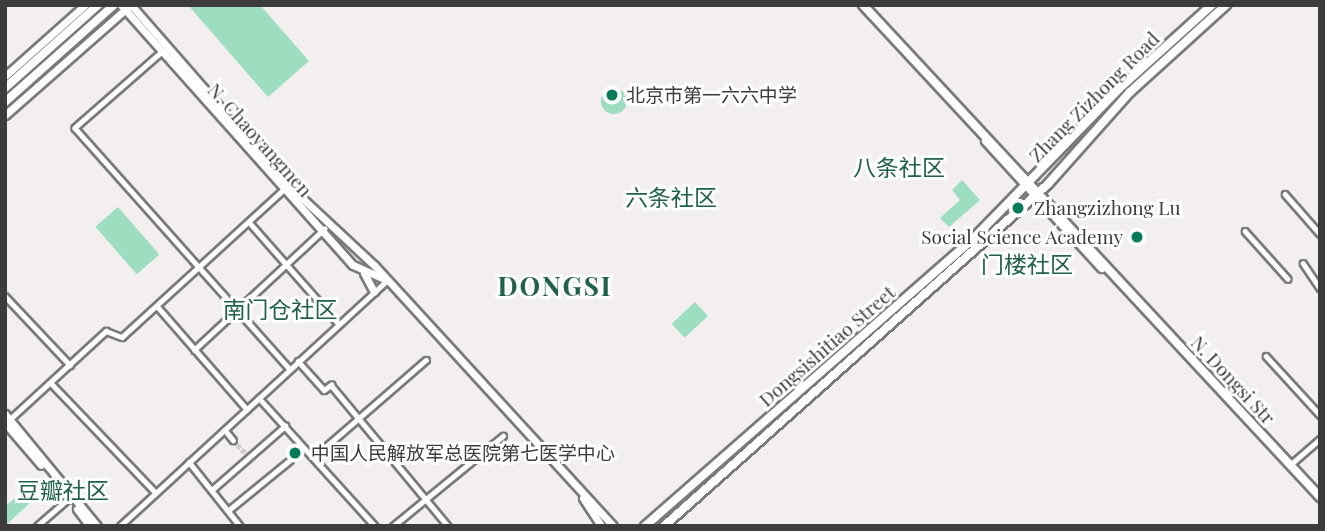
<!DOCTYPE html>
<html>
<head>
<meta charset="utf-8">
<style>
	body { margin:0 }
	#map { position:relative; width:1325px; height:531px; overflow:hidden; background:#f3eff1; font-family:"Playfair Display","Noto Sans SC",serif }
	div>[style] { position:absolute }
	.green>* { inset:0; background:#9dddc0; transform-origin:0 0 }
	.round { border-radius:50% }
	.street-tunnel>* { height:4.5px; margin-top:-2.25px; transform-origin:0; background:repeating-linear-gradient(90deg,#cfcbcd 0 4.5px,transparent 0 6.5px) }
	.roads { filter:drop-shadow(2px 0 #7c797b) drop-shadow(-2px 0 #7c797b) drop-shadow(0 2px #7c797b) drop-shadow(0 -2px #7c797b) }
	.street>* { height:4.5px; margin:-2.25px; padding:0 2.25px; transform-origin:2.25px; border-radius:2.25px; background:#fff }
	.secondary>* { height:7px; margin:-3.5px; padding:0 3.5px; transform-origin:3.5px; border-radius:3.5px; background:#fff }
	.primary>* { height:8px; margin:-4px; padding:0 4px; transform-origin:4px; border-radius:4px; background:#fff }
	.dots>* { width:19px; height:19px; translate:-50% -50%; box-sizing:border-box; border:4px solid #fff; border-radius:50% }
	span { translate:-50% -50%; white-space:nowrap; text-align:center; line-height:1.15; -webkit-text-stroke:6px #fff; paint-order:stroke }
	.poi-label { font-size:19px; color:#3d3c3d }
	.left { translate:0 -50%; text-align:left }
	.right { translate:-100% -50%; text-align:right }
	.street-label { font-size:19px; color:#3d3c3d }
	.quarter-label { font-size:23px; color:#1e6249 }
	.district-label { font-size:26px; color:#1e6249; font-weight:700; letter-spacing:2px }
	.frame { position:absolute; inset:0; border:7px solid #3d3c3d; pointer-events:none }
</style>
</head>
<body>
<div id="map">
	<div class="green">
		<i style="clip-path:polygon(188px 5px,260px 5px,309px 61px,268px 97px)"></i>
		<i class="round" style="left:601px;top:88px;width:26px;height:26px"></i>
		<i style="clip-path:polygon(962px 180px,980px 200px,949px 227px,940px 218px,960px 200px,952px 190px)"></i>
		<i style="left:118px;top:207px;width:63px;height:30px;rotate:49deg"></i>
		<i style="left:695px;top:302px;width:19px;height:32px;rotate:47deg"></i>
		<i style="clip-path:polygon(40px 479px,47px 487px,5px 526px,5px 506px)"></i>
	</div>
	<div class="street-tunnel">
		<i style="left:233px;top:440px;width:19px;rotate:47deg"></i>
	</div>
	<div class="roads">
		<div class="street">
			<i style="left:163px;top:51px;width:117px;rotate:138.8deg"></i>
			<i style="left:75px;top:128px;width:323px;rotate:48.3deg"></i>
			<i style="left:1285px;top:194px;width:53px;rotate:48.8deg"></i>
			<i style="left:249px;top:222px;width:136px;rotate:48.6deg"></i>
			<i style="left:1245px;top:231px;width:64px;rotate:48.1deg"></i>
			<i style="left:1303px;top:263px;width:30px;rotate:56deg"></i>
			<i style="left:5px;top:296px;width:95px;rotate:46.7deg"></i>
			<i style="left:157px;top:306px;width:137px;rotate:48.9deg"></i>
			<i style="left:194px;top:350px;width:178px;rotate:-42.9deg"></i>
			<i style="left:1266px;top:356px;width:80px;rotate:47.5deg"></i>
			<i style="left:298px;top:361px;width:39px;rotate:48deg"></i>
			<i style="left:324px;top:390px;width:9px;rotate:-36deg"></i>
			<i style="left:331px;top:385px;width:183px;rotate:50.3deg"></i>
			<i style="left:51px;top:383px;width:151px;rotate:46.3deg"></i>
			<i style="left:259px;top:398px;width:173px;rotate:47.8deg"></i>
			<i style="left:8px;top:421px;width:133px;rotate:-42.6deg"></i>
			<i style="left:106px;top:331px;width:17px;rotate:21deg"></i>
			<i style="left:122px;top:337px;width:218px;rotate:-42.4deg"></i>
			<i style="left:225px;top:430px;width:13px;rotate:51deg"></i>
			<i style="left:314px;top:457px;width:148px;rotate:-40.9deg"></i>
			<i style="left:189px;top:462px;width:82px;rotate:51.4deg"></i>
			<i style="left:1290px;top:465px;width:40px;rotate:-41deg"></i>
			<i style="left:213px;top:489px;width:96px;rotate:-41.2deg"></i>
			<i style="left:230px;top:509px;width:77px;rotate:-39.2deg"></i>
			<i style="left:37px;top:526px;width:41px;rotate:-41.1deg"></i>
			<i style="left:120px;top:526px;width:362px;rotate:-42.6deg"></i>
			<i style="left:393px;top:526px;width:142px;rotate:-39.3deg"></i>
		</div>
		<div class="secondary">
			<i style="left:121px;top:5px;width:348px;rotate:48.3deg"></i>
			<i style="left:353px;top:265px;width:36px;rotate:24deg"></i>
			<i style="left:131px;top:5px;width:239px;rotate:48.9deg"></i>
			<i style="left:288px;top:185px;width:119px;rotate:43deg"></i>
			<i style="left:375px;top:266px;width:352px;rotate:47.5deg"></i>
			<i style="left:5px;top:76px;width:107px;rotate:-41.6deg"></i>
			<i style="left:5px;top:115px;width:164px;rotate:-41.3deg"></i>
			<i style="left:364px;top:273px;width:21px;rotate:62deg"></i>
			<i style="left:5px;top:414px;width:145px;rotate:50.6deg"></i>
			<i style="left:5px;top:423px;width:55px;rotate:49.4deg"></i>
			<i style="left:583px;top:498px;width:33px;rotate:57deg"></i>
			<i style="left:77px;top:509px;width:21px;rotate:53deg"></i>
		</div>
		<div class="primary">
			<i style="left:863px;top:5px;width:672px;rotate:47.11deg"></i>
			<i style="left:5px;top:88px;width:125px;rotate:-41.7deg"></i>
			<i style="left:5px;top:102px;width:146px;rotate:-41.7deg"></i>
			<i style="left:986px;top:141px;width:172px;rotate:47.6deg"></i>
			<i style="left:645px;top:526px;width:437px;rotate:-41.2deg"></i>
			<i style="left:974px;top:238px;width:214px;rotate:-45.8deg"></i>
			<i style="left:1123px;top:85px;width:120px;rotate:-42deg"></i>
			<i style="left:664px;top:526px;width:514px;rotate:-41.69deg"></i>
			<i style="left:1048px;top:184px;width:123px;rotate:-48.3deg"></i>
			<i style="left:1130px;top:92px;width:130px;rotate:-42.2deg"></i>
		</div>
	</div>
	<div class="dots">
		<i style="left:612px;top:95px;background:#057c59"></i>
		<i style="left:1018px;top:208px;background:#057c59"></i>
		<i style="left:1137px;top:237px;background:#057c59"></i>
		<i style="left:295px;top:453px;background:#057c59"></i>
	</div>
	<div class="poi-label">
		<span class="left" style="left:626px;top:95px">北京市第一六六中学</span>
		<span class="left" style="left:1034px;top:208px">Zhangzizhong Lu</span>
		<span class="right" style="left:1123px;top:237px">Social Science Academy</span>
		<span class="left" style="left:311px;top:453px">中国人民解放军总医院第七医学中心</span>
	</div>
	<div class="street-label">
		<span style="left:1094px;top:97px;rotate:-45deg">Zhang Zizhong Road</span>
		<span style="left:260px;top:140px;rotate:48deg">N. Chaoyangmen</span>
		<span style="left:827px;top:346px;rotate:-41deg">Dongsishitiao Street</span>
		<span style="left:1233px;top:380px;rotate:47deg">N. Dongsi Str</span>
	</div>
	<div class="quarter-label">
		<span style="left:899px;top:167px">八条社区</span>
		<span style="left:671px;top:197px">六条社区</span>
		<span style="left:1027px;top:264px">门楼社区</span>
		<span style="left:280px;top:309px">南门仓社区</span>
		<span style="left:63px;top:490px">豆瓣社区</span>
	</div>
	<div class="district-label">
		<span style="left:555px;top:286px">DONGSI</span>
	</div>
	<div class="frame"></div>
</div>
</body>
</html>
